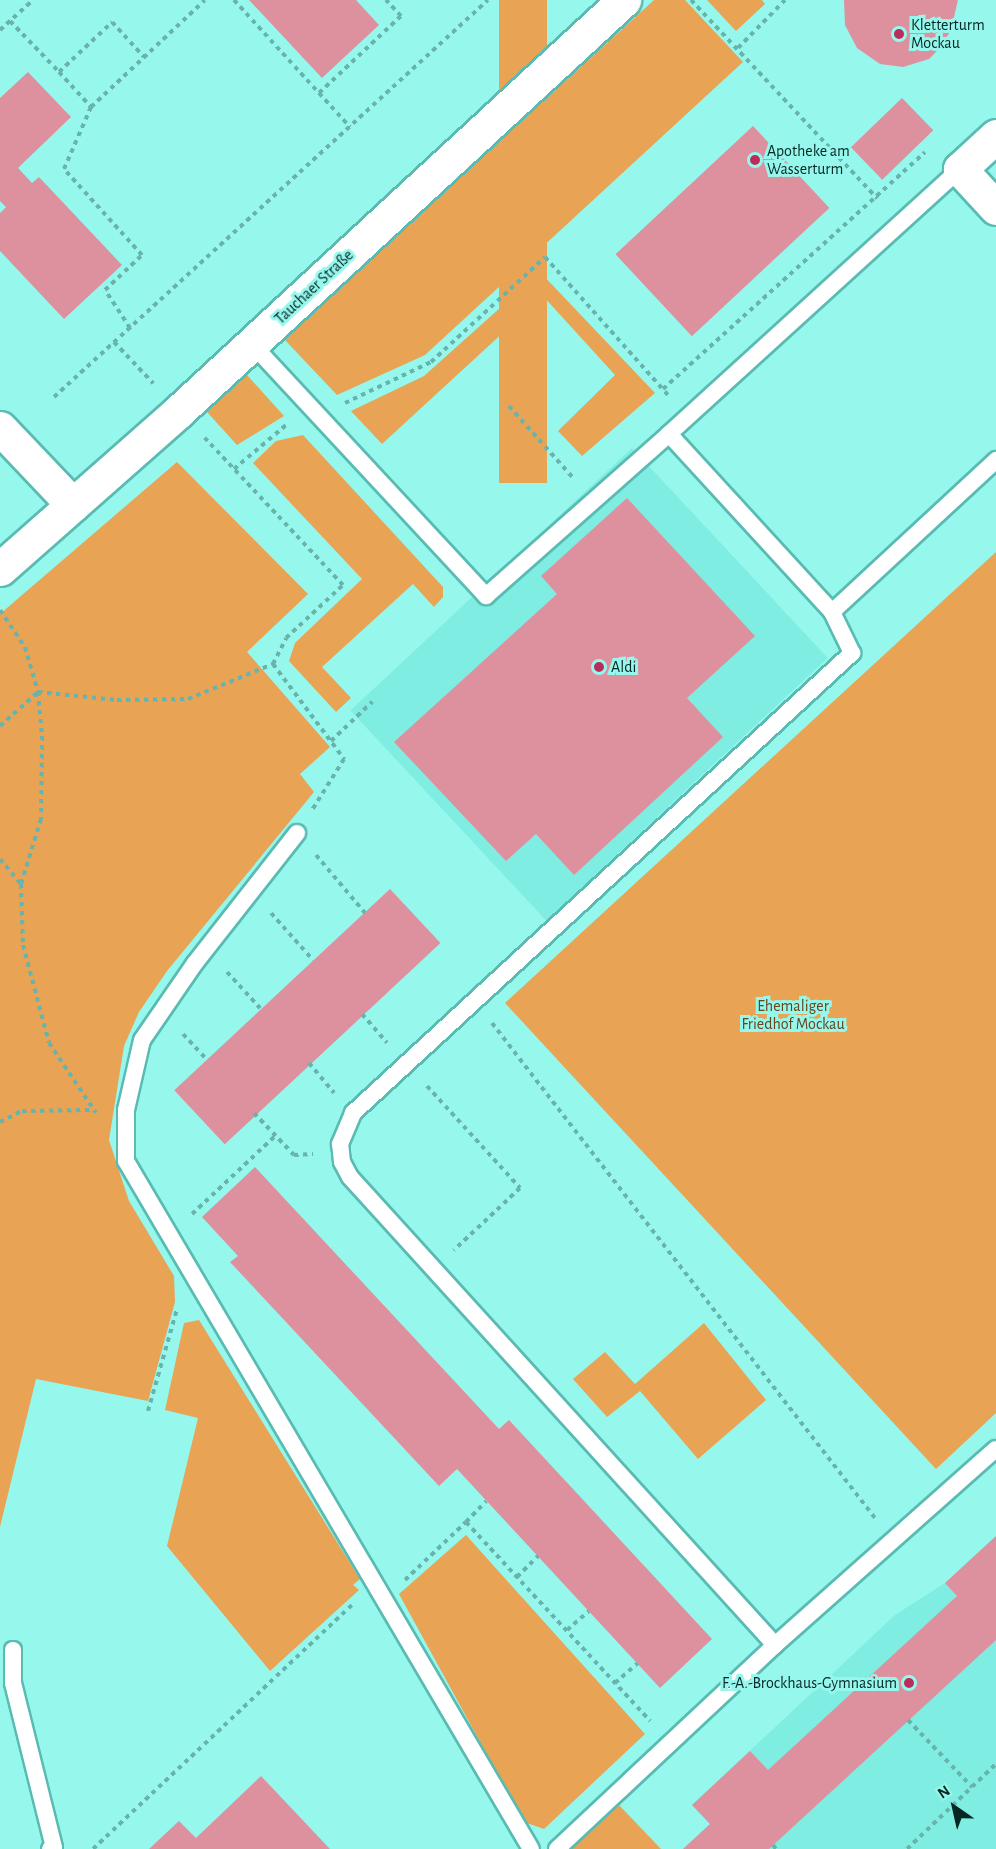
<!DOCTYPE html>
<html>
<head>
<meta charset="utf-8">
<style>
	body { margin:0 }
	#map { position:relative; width:996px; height:1849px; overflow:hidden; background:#96f7ed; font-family:"Alegreya Sans",sans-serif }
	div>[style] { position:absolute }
	.built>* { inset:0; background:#7fede2; transform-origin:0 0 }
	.green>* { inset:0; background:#e8a354; transform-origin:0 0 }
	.building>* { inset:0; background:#dd919f; transform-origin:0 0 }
	.path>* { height:4px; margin-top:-2px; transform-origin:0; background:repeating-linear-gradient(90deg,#68b3ac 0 4.5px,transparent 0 9px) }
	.roads { filter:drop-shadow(2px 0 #59bbb2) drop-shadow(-2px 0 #59bbb2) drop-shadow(0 2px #59bbb2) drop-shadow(0 -2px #59bbb2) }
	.lane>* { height:16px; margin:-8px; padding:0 8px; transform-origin:8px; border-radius:8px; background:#fff }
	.street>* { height:33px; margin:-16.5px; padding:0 16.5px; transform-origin:16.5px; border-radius:16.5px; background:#fff }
	.secondary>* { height:33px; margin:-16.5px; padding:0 16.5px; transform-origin:16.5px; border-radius:16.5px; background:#fff }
	.dots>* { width:16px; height:16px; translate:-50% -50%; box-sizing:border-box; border:3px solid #96f7ed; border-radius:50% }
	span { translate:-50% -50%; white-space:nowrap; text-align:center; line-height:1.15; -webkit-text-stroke:6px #96f7ed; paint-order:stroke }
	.poi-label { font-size:16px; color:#072724 }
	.left { translate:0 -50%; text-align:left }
	.right { translate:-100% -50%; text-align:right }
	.street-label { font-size:16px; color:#072724 }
	.park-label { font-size:16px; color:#67441a }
	.north { position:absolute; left:924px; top:1777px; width:60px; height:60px; -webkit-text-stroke:4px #96f7ed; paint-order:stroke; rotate:326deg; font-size:16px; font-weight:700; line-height:24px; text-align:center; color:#072724 }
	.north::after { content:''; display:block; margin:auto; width:21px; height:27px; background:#072724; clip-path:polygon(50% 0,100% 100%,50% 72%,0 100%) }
</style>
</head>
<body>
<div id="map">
	<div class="built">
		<i style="left:632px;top:448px;width:287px;height:385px;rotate:47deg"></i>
		<i style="clip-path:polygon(996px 1536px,996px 1849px,683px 1849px,710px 1824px,692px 1805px,895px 1615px,945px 1583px)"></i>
	</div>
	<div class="green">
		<i style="left:499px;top:0;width:48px;height:483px"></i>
		<i style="clip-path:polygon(654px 0,685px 0,743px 62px,425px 355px,337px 395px,284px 339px)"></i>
		<i style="clip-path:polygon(707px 0,762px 0,765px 4px,736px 31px)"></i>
		<i style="clip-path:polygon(540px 272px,655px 393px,582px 456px,558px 431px,615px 375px,543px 296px,382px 444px,351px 411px,424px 376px)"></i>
		<i style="clip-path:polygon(247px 375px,284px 416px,237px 445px,207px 412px)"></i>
		<i style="clip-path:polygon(303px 435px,443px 587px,443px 597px,434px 607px,413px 584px,322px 667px,351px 698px,336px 712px,289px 661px,295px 643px,362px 579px,253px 463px,276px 441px)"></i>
		<i style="clip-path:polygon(177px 462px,308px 594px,247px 652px,330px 747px,300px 774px,314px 792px,167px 971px,139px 1012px,124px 1046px,109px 1140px,129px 1201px,174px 1276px,175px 1302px,148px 1401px,36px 1379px,0 1527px,0 614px)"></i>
		<i style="clip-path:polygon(996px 552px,996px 1413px,936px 1469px,505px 1003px)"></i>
		<i style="clip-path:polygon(199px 1320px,360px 1579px,353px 1585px,359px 1590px,270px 1671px,167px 1546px,198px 1418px,165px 1410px,184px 1323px)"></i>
		<i style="clip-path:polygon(704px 1323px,766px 1400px,698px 1459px,640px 1391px,607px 1417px,573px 1379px,605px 1352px,635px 1384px)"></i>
		<i style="clip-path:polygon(466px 1535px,645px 1734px,544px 1829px,524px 1822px,399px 1594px)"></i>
		<i style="clip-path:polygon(619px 1805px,661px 1849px,571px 1849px)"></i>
	</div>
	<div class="building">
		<i style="clip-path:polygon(249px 0,356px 0,379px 25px,322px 78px)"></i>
		<i style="clip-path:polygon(844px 0,958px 0,951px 30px,940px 48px,929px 59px,903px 67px,880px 64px,857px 48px,845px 25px)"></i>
		<i style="clip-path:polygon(28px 72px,71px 117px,18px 168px,32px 183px,39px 177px,122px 265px,64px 319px,0 251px,0 213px,6px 207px,0 201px,0 98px)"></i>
		<i style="left:902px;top:98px;width:45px;height:71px;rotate:46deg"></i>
		<i style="left:753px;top:126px;width:112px;height:188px;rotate:47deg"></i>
		<i style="clip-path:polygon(627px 498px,755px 636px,687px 698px,723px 737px,574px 875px,536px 834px,506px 861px,394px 742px,557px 594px,541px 576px)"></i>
		<i style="left:390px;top:889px;width:74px;height:295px;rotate:47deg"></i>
		<i style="clip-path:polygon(255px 1167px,499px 1429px,509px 1420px,712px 1639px,660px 1688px,457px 1469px,439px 1486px,230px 1262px,238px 1256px,202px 1217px)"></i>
		<i style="clip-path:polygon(996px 1536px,996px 1640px,769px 1849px,683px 1849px,710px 1824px,692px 1805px,750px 1751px,768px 1770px,957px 1596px,945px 1583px)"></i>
		<i style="clip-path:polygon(261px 1776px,330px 1849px,149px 1849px,179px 1821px,196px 1838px)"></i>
	</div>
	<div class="path">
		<i style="left:234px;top:0;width:172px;rotate:47.6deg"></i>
		<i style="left:691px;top:0;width:272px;rotate:46.8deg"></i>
		<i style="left:10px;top:21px;width:71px;rotate:46.1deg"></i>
		<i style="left:59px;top:72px;width:73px;rotate:-43.3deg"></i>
		<i style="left:112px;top:22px;width:47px;rotate:47.6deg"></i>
		<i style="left:0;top:30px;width:45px;rotate:-42.3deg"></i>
		<i style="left:738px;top:48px;width:67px;rotate:-45.6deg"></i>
		<i style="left:59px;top:72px;width:47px;rotate:47.6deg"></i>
		<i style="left:319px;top:93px;width:112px;rotate:-43.2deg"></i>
		<i style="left:401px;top:16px;width:22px;rotate:-133deg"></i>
		<i style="left:130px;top:328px;width:45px;rotate:-123.3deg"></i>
		<i style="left:105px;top:290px;width:51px;rotate:-43.4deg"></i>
		<i style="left:142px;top:255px;width:116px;rotate:-132.2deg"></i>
		<i style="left:64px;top:169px;width:68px;rotate:-66.5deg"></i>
		<i style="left:91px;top:107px;width:156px;rotate:-43.2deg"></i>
		<i style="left:114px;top:342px;width:57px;rotate:46.4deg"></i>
		<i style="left:663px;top:389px;width:353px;rotate:-42.1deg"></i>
		<i style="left:54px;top:397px;width:588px;rotate:-42.45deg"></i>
		<i style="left:345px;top:403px;width:95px;rotate:-25.5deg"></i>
		<i style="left:431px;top:362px;width:155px;rotate:-42.6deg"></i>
		<i style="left:545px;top:257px;width:186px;rotate:48.3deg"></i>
		<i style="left:509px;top:406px;width:98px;rotate:48.3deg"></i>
		<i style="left:234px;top:469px;width:68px;rotate:-40.2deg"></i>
		<i style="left:0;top:610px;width:45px;rotate:56deg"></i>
		<i style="left:25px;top:647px;width:47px;rotate:73.9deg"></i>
		<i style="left:38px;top:692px;width:44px;rotate:84.8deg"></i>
		<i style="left:42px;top:736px;width:83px;rotate:90.7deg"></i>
		<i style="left:41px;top:819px;width:68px;rotate:107.1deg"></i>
		<i style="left:21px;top:884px;width:61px;rotate:88.1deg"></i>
		<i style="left:23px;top:945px;width:101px;rotate:75.1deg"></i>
		<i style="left:49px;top:1043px;width:84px;rotate:56.1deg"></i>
		<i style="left:273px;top:664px;width:119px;rotate:53.2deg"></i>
		<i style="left:344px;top:759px;width:60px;rotate:122.1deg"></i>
		<i style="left:0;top:726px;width:51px;rotate:-41.8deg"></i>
		<i style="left:38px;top:692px;width:79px;rotate:5.8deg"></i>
		<i style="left:117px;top:700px;width:71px;rotate:-0.8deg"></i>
		<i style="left:188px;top:699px;width:92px;rotate:-22.4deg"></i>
		<i style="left:273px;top:664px;width:29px;rotate:-63deg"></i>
		<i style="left:286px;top:638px;width:78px;rotate:-42.9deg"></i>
		<i style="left:343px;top:585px;width:202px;rotate:-133.2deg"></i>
		<i style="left:331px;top:741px;width:57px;rotate:-43.6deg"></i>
		<i style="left:316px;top:855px;width:76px;rotate:49.8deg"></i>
		<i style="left:0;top:859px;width:33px;rotate:50deg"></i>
		<i style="left:271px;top:913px;width:63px;rotate:48.2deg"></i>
		<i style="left:227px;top:972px;width:49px;rotate:47.5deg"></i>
		<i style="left:362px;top:1014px;width:38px;rotate:49deg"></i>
		<i style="left:492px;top:1023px;width:626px;rotate:52.27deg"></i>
		<i style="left:183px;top:1034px;width:33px;rotate:47deg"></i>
		<i style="left:309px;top:1063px;width:39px;rotate:50deg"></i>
		<i style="left:427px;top:1086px;width:138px;rotate:47.6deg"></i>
		<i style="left:520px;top:1188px;width:91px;rotate:136.8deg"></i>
		<i style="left:254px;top:1113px;width:58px;rotate:46.4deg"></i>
		<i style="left:294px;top:1155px;width:19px;rotate:-3deg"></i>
		<i style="left:0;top:1122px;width:25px;rotate:-27deg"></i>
		<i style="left:22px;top:1111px;width:71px;rotate:-0.8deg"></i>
		<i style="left:192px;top:1214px;width:114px;rotate:-43.2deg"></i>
		<i style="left:148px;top:1411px;width:106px;rotate:-74.1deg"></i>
		<i style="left:466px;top:1522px;width:29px;rotate:-46deg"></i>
		<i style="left:517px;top:1577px;width:30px;rotate:-45deg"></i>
		<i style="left:405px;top:1580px;width:84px;rotate:-43.6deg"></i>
		<i style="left:466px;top:1522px;width:271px;rotate:47.2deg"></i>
		<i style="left:567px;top:1630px;width:29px;rotate:-41deg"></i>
		<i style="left:615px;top:1683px;width:30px;rotate:-41deg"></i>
		<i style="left:908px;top:1720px;width:93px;rotate:46.3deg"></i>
		<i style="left:773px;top:1845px;width:5px;rotate:53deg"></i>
		<i style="left:93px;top:1849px;width:357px;rotate:-43.3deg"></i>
		<i style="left:907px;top:1849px;width:123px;rotate:-43.7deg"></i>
	</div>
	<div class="roads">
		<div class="lane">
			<i style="left:960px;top:169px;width:394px;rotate:137.7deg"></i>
			<i style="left:669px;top:434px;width:241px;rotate:47.5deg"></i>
			<i style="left:832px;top:612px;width:224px;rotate:-42.8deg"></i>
			<i style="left:252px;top:344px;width:344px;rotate:47.1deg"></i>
			<i style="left:486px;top:596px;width:244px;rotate:-41.5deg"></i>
			<i style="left:297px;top:833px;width:165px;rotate:128.1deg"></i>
			<i style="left:195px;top:963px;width:93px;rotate:124.5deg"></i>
			<i style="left:142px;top:1040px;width:72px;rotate:102.9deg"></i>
			<i style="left:126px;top:1110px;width:51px;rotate:90deg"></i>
			<i style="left:126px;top:1161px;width:798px;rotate:59.52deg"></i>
			<i style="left:775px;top:1645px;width:632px;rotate:-132.24deg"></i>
			<i style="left:350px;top:1177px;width:17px;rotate:-118deg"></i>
			<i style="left:342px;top:1162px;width:18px;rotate:-96deg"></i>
			<i style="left:340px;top:1144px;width:34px;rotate:-67deg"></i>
			<i style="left:353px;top:1113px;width:679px;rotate:-42.67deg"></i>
			<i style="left:852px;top:653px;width:46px;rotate:-116deg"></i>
			<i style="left:13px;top:1650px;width:33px;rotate:90deg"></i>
			<i style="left:13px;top:1683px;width:170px;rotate:76deg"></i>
			<i style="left:54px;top:1848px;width:4px;rotate:166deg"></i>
			<i style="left:557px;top:1849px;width:299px;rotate:-43.1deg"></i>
			<i style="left:775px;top:1645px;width:295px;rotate:-41.6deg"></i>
		</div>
		<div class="street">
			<i style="left:996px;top:136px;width:49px;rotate:137.5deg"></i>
			<i style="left:960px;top:169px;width:53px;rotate:47.3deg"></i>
			<i style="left:0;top:428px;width:106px;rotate:46.5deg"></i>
		</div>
		<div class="secondary">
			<i style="left:0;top:569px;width:239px;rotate:-41.4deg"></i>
			<i style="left:179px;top:411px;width:606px;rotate:-42.73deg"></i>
		</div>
	</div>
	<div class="dots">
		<i style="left:899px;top:34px;background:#bb2c5a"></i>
		<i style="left:755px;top:160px;background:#bb2c5a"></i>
		<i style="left:599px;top:667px;background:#bb2c5a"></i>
		<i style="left:909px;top:1683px;background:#bb2c5a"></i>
	</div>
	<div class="poi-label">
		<span class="left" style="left:911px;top:34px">Kletterturm<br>Mockau</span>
		<span class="left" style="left:767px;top:160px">Apotheke am<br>Wasserturm</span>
		<span class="left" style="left:611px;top:667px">Aldi</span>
		<span class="right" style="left:897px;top:1683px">F.-A.-Brockhaus-Gymnasium</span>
	</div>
	<div class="street-label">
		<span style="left:314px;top:287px;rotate:-43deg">Tauchaer Straße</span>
	</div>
	<div class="park-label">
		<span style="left:793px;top:1015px">Ehemaliger<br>Friedhof Mockau</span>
	</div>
	<div class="north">N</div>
</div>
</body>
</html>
